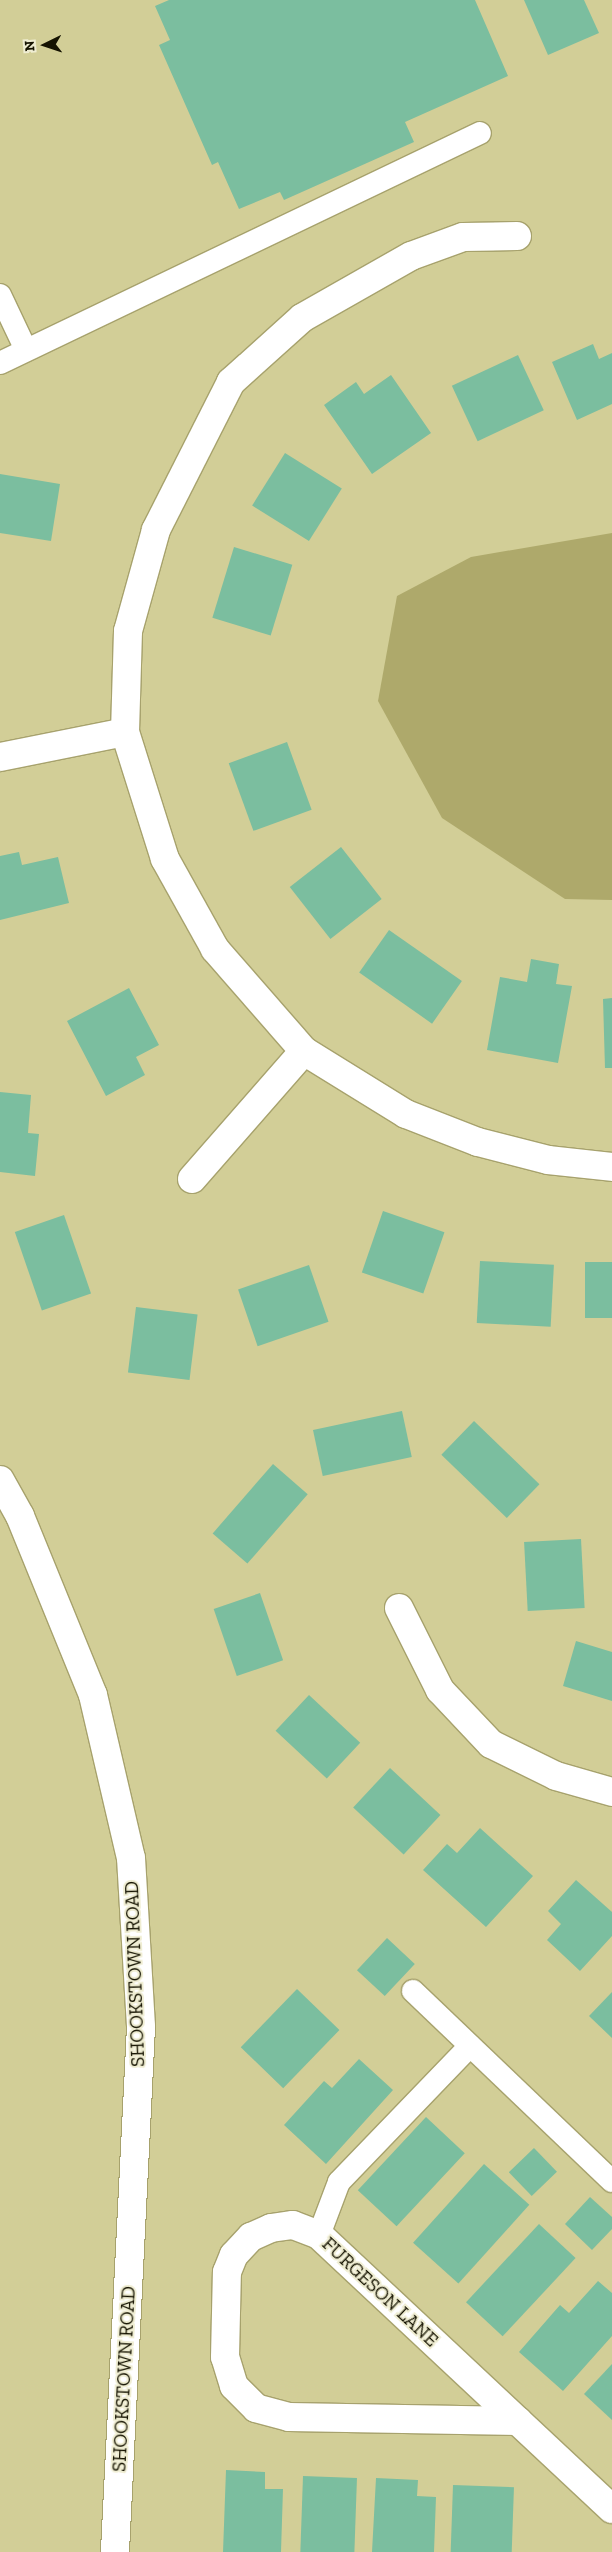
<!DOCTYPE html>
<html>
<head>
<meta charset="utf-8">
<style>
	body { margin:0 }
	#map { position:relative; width:612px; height:2552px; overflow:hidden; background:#d2ce97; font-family:"Zilla Slab",serif }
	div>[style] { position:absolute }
	.water>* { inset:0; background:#aea96b }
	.building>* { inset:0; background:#7bbe9f; transform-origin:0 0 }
	.roads { filter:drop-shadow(1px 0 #a7a26d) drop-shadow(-1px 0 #a7a26d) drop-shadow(0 1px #a7a26d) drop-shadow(0 -1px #a7a26d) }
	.service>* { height:22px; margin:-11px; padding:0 11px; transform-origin:11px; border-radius:11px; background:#fff }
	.minor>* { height:28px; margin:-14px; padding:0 14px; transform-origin:14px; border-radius:14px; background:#fff }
	.tertiary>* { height:28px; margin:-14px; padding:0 14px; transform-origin:14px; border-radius:14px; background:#fff }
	span { translate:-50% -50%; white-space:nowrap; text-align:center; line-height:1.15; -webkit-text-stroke:4px #efedd2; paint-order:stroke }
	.street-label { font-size:19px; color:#151301 }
	.north { position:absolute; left:20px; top:20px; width:50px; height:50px; -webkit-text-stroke:4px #efedd2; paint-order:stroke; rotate:266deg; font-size:14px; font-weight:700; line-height:20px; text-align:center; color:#151301 }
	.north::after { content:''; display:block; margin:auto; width:18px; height:22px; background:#151301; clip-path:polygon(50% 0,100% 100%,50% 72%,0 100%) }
</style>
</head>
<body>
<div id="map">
	<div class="water">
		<i style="clip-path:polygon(612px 533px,612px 900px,565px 899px,442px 818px,378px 701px,397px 596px,471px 557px)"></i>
	</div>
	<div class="building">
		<i style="clip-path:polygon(169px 0,475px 0,508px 76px,405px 122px,414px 142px,284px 200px,280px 192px,239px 209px,218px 162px,212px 165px,159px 45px,170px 40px,155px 6px)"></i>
		<i style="clip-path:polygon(524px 0,584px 0,599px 33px,548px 55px)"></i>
		<i style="clip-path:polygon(593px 344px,599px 359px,612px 353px,612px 404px,577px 420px,552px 362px)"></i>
		<i style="left:518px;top:355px;width:61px;height:73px;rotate:65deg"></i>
		<i style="clip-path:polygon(391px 375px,431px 433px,372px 474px,324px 405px,356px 382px,364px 394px)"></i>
		<i style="left:285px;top:453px;width:67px;height:62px;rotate:32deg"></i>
		<i style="clip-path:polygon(0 474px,60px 484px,51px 541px,0 533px)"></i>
		<i style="left:234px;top:547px;width:61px;height:74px;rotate:17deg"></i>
		<i style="left:287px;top:742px;width:72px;height:62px;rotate:70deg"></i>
		<i style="left:341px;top:847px;width:66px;height:65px;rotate:52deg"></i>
		<i style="clip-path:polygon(19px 852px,22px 865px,58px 857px,69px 903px,0 920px,0 856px)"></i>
		<i style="left:389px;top:930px;width:89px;height:52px;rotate:35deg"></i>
		<i style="clip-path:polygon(531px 959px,559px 964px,556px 984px,572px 986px,558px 1063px,487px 1050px,500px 977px,527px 982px)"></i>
		<i style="clip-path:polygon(129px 988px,159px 1045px,136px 1057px,145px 1075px,106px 1096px,67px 1021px)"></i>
		<i style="clip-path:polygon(612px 998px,612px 1068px,605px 1068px,603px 999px)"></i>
		<i style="clip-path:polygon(0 1092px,31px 1095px,28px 1133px,39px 1134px,35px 1176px,0 1172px)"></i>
		<i style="left:383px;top:1211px;width:65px;height:65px;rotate:19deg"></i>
		<i style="left:64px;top:1215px;width:83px;height:52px;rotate:71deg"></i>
		<i style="left:480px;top:1261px;width:74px;height:62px;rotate:3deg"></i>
		<i style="left:612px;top:1262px;width:56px;height:27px;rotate:90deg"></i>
		<i style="left:309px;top:1265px;width:60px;height:75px;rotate:71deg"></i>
		<i style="left:136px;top:1307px;width:62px;height:66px;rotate:7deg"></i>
		<i style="left:402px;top:1411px;width:47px;height:91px;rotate:78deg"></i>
		<i style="left:474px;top:1421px;width:91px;height:47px;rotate:44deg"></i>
		<i style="left:273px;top:1464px;width:46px;height:92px;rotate:41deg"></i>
		<i style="left:581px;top:1539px;width:69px;height:57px;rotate:87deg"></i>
		<i style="left:260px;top:1593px;width:71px;height:49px;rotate:71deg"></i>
		<i style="clip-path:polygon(576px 1641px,612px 1652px,612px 1701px,563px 1686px)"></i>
		<i style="left:309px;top:1695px;width:70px;height:49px;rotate:43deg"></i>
		<i style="left:390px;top:1768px;width:69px;height:54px;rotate:43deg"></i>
		<i style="clip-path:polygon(480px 1828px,533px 1876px,486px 1927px,423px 1870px,447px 1844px,457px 1853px)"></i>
		<i style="clip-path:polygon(576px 1880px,612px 1912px,612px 1936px,580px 1971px,547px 1940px,561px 1924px,548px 1911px)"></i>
		<i style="left:387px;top:1938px;width:38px;height:44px;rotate:43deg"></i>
		<i style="left:297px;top:1989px;width:59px;height:81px;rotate:44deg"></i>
		<i style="clip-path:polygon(612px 1992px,612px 2038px,589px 2016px)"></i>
		<i style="clip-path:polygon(359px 2059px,393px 2090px,326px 2164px,284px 2125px,324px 2081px,332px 2088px)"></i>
		<i style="left:426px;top:2117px;width:53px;height:100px;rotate:43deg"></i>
		<i style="left:534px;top:2148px;width:33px;height:35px;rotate:46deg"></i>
		<i style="left:484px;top:2164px;width:61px;height:106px;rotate:42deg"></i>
		<i style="clip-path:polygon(590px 2197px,612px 2217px,612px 2229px,592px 2250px,565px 2224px)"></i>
		<i style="left:539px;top:2224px;width:50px;height:107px;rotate:43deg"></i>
		<i style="clip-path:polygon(598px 2281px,612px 2293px,612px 2336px,563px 2391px,519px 2352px,560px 2305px,569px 2313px)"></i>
		<i style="clip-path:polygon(612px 2364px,612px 2420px,584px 2394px)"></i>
		<i style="clip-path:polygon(226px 2470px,265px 2472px,265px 2489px,283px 2489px,281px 2552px,223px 2552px)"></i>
		<i style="left:303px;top:2476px;width:54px;height:76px;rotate:2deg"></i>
		<i style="clip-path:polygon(376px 2478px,418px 2480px,417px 2496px,436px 2497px,434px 2552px,372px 2552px)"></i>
		<i style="left:453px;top:2485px;width:61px;height:67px;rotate:2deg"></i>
	</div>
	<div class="roads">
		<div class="service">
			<i style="left:0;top:295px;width:61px;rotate:64.7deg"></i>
			<i style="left:0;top:363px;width:532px;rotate:-25.6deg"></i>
			<i style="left:413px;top:1991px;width:275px;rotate:43.7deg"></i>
			<i style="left:319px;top:2235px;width:57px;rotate:-69.3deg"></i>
			<i style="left:339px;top:2182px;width:189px;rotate:-46.1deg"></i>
		</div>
		<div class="minor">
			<i style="left:517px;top:236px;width:54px;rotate:178.9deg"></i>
			<i style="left:463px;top:237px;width:55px;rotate:159.9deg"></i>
			<i style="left:411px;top:256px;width:125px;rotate:150.4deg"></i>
			<i style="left:302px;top:318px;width:96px;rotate:138deg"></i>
			<i style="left:231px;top:382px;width:166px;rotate:116.9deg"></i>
			<i style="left:156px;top:530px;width:105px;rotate:105.5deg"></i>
			<i style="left:128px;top:631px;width:101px;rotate:91.7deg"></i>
			<i style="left:125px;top:732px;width:133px;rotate:72.5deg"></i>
			<i style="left:165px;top:859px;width:103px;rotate:60.9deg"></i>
			<i style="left:215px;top:949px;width:135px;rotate:48.9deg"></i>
			<i style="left:304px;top:1051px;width:120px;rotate:31.7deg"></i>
			<i style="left:406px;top:1114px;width:77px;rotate:21.3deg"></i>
			<i style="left:478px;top:1142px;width:72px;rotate:14.4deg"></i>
			<i style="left:548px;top:1160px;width:64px;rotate:6.2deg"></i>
			<i style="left:0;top:757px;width:127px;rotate:-11.3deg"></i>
			<i style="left:192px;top:1179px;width:170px;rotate:-48.8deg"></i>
			<i style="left:399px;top:1608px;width:92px;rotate:63.4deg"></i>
			<i style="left:440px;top:1690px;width:74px;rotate:46.6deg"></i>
			<i style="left:491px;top:1744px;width:72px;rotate:26.2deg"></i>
			<i style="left:556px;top:1776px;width:58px;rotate:15.9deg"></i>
			<i style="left:518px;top:2421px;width:229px;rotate:-179deg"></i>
			<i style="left:289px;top:2417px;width:34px;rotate:-165deg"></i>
			<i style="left:256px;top:2408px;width:31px;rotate:-135deg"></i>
			<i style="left:234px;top:2386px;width:30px;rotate:-107deg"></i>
			<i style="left:225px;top:2357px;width:85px;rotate:-88.7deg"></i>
			<i style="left:227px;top:2272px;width:18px;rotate:-68deg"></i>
			<i style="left:234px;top:2255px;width:25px;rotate:-47deg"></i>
			<i style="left:251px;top:2237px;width:22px;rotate:-24deg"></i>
			<i style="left:271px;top:2228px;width:22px;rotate:-8deg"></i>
			<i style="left:293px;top:2225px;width:28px;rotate:21deg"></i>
			<i style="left:319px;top:2235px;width:401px;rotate:43.1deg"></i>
		</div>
		<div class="tertiary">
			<i style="left:0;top:1480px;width:41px;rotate:60.9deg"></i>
			<i style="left:20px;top:1516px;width:193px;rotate:67.8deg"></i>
			<i style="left:93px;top:1695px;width:167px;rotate:76.9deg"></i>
			<i style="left:131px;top:1858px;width:169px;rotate:86.6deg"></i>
			<i style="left:141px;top:2027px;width:526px;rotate:92.84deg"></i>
		</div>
	</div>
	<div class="street-label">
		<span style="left:135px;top:1974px;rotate:-92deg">SHOOKSTOWN ROAD</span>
		<span style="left:380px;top:2292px;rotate:43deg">FURGESON LANE</span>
		<span style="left:124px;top:2379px;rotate:-87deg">SHOOKSTOWN ROAD</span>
	</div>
	<div class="north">N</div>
</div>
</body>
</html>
